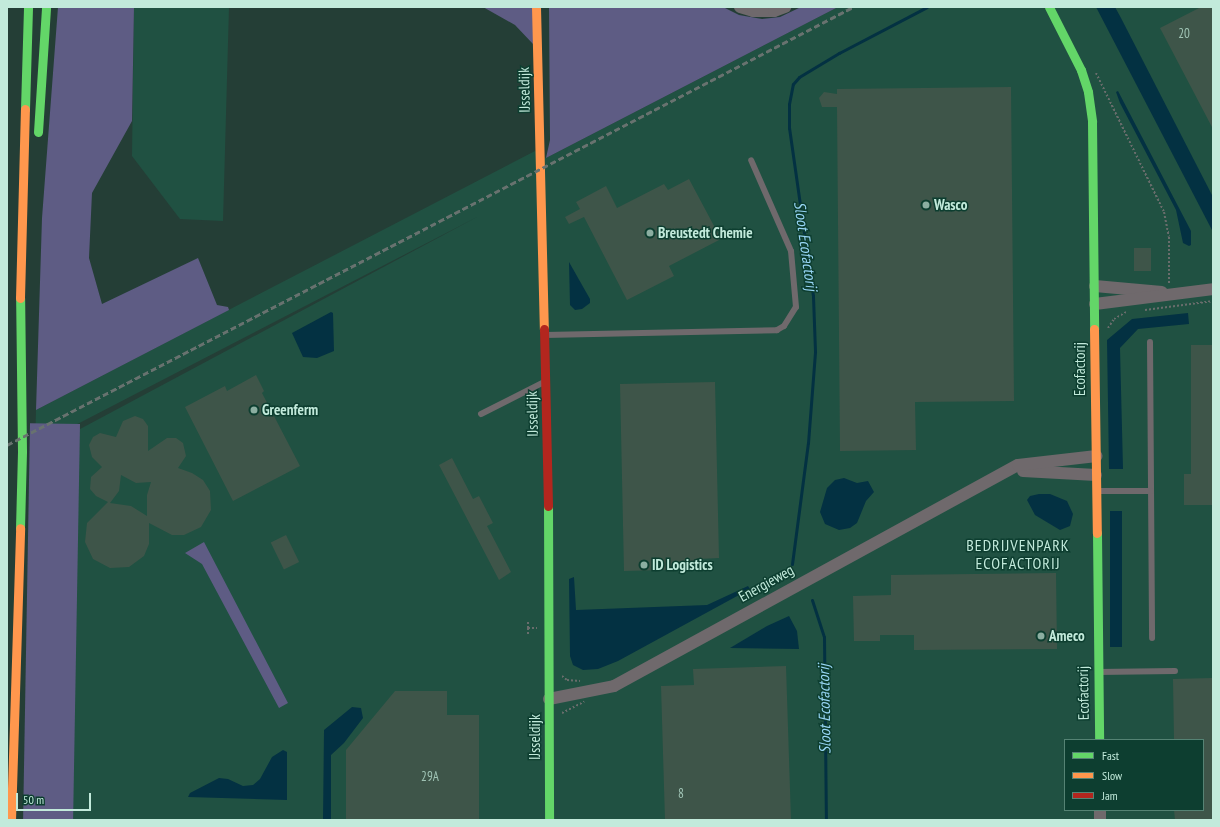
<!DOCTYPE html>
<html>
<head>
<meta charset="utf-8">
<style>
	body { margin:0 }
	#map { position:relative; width:1220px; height:827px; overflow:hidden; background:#243e36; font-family:"PT Sans Narrow",sans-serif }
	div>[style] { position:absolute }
	.built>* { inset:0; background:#205142 }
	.green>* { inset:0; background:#5e5c84; transform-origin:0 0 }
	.water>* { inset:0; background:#033142; transform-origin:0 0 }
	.stream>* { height:3px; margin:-1.5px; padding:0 1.5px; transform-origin:1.5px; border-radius:1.5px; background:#033142 }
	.building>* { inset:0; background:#3e5549; transform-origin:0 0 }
	.path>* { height:2px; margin-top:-1px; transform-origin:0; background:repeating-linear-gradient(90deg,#696d6c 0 2px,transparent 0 4px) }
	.lane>* { height:6px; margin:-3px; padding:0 3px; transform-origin:3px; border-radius:3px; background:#6f696c }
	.street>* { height:12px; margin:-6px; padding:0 6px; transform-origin:6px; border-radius:6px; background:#6f696c }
	.fast>* { height:9px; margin:-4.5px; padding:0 4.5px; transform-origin:4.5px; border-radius:4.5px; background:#63d668 }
	.slow>* { height:9px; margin:-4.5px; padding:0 4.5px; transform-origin:4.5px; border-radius:4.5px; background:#ff974d }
	.jam>* { height:9px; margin:-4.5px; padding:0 4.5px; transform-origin:4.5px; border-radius:4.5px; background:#b3261e }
	.rail>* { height:3px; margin-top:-1.5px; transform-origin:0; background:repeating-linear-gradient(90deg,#68726f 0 6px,transparent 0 9px) }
	.dots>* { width:11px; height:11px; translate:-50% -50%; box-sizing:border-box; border:2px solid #0d3e30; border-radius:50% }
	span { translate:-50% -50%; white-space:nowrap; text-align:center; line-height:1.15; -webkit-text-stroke:3px #0d3e30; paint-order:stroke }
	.number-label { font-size:13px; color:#a1c5b6 }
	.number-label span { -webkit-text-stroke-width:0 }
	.street-label { font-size:15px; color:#c2eadb }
	.poi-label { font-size:15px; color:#c2eadb; font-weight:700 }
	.left { translate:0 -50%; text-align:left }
	.water-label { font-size:16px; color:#97d5f4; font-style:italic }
	.neighbourhood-label { font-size:16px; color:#c2eadb; letter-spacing:1px }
	.frame { position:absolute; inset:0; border:8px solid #c2eadb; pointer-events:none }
	.legend { position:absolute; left:1064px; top:739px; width:140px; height:72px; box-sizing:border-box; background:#0d3e30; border:1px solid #558374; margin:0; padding:5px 7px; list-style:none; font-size:12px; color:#c2eadb }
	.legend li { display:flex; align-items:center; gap:8px; height:20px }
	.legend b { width:20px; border:1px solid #558374 }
	.scale { position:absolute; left:16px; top:793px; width:75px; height:18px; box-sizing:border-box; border:2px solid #c2eadb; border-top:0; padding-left:5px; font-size:12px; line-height:14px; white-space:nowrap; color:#c2eadb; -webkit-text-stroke:3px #0d3e30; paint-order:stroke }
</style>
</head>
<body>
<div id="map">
	<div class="built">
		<i style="clip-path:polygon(134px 7px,229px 7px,223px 221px,180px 219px,132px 156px)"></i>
		<i style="clip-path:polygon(evenodd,838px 7px,1213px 7px,1213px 820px,52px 820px,67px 436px,479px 216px,35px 446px,36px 410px,535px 151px,546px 158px,838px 7px,1065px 740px,1203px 740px,1203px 810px,1065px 810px,1065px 740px)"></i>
	</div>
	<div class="green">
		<i style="clip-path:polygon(58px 7px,134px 7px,132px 121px,92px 193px,89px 258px,102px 304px,198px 258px,217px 305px,228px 307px,229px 310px,36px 410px,42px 218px)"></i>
		<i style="clip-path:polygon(483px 7px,533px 7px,533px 44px,515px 25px)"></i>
		<i style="clip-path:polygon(549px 7px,723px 7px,739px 15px,762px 19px,780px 17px,801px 7px,838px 7px,546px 158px,550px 140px)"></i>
		<i style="left:80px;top:424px;width:396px;height:50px;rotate:91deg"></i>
		<i style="clip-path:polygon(204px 542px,288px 703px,279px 708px,202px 564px,185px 553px)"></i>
	</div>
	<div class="water">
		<i style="clip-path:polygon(1096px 7px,1115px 7px,1121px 18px,1213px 197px,1213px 232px)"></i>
		<i style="clip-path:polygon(1118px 91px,1191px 231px,1191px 245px,1189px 246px,1183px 243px,1176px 210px,1120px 103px,1116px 92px)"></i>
		<i style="clip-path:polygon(569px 262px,590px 299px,590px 303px,582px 309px,575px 310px,570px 305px)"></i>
		<i style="clip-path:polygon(331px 312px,333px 313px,334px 351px,317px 358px,303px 357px,292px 333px)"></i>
		<i style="clip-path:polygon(1188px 313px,1189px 324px,1138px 329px,1120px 348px,1123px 469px,1109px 469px,1107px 340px,1132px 319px)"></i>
		<i style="clip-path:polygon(844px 478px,857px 483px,868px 481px,874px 492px,866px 501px,857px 523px,850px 528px,839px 530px,825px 524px,820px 512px,827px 488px,835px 480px)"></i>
		<i style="clip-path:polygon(1039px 494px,1050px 494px,1067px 501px,1073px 514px,1070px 526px,1060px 530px,1035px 515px,1027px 500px,1030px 496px)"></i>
		<i style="left:1110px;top:511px;width:12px;height:136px"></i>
		<i style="clip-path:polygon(574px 577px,576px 610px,707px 605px,748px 586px,750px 589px,618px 661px,598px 669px,583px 670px,573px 665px,570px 656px,569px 579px)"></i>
		<i style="clip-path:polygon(789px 616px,797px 631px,799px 649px,730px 648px,767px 626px)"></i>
		<i style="clip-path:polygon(352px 707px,361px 708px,363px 718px,344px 743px,331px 755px,331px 820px,323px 820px,324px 730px)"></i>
		<i style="clip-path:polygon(283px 750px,287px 752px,287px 800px,188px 797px,190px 793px,219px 778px,228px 779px,243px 786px,253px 785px,260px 779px,272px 757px)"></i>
	</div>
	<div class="stream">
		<i style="left:792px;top:564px;width:122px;rotate:-82.5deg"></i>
		<i style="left:808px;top:443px;width:92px;rotate:-85.6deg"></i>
		<i style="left:815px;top:351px;width:55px;rotate:-92.1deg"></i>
		<i style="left:813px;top:296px;width:170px;rotate:-98.1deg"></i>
		<i style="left:789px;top:128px;width:24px;rotate:-90deg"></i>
		<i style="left:789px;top:104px;width:20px;rotate:-79deg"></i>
		<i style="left:793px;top:84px;width:9px;rotate:-49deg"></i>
		<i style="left:799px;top:77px;width:47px;rotate:-31deg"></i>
		<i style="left:839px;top:53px;width:99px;rotate:-27.6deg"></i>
		<i style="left:812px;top:600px;width:39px;rotate:72deg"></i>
		<i style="left:824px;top:637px;width:183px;rotate:89.4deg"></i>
	</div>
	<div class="building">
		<i style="clip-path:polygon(1201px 7px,1213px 7px,1213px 129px,1160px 28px)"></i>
		<i style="clip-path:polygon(1011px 87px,1014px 401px,915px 402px,916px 450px,840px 451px,837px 107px,822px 107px,819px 98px,824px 92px,837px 94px,837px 89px)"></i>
		<i style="clip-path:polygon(689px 179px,721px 239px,669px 266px,674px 276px,627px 300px,584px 217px,569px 224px,565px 217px,580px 209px,576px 202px,606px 186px,617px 208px,664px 184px,668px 190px)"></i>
		<i style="left:1134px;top:248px;width:17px;height:23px"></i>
		<i style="clip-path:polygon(1191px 345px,1213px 345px,1213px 505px,1184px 505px,1184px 474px,1191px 474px)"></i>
		<i style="clip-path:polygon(256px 375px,264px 391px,262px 393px,300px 466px,233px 501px,185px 407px,225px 386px,227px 391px)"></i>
		<i style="clip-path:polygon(715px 382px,719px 558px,699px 559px,699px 569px,624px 571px,620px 384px)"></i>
		<i style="clip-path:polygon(evenodd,135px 416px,143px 419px,148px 426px,148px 451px,167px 438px,176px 438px,183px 443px,186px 456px,178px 468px,192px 473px,203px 480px,210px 491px,211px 510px,201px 527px,184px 535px,172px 535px,149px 523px,149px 544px,144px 556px,129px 567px,110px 568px,93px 559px,85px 542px,87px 523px,108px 502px,96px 496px,90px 489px,91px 477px,102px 467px,92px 457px,89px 445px,93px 437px,100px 433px,116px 437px,123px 421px,135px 416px,121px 475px,136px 483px,151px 482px,147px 495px,147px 516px,131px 506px,110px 503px,119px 491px,121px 475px)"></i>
		<i style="clip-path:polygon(452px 458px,473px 499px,479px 496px,493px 523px,487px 526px,511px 572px,499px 580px,439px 465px)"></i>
		<i style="left:286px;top:535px;width:30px;height:17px;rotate:64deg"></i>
		<i style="clip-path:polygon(1056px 573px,1057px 649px,914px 650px,914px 635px,880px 635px,880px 641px,854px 641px,853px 596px,891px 595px,891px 575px)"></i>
		<i style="clip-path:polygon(786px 666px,791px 820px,665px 820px,661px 686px,694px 685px,693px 669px)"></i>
		<i style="clip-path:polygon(1212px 678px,1213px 820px,1175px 820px,1174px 810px,1203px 810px,1203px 740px,1174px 740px,1173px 679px)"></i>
		<i style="clip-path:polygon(395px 691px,447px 691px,447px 715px,479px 715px,479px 820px,346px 820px,346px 750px)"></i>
	</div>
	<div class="path">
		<i style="left:1096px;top:73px;width:155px;rotate:63.9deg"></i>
		<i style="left:1164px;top:212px;width:25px;rotate:79deg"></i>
		<i style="left:1169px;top:237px;width:47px;rotate:90deg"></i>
		<i style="left:1145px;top:310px;width:69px;rotate:-7.5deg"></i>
		<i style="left:1108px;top:328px;width:11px;rotate:-56deg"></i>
		<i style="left:1114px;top:319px;width:14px;rotate:-30deg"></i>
		<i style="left:528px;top:622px;width:6px;rotate:90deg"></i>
		<i style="left:528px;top:628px;width:9px"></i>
		<i style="left:528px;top:628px;width:8px;rotate:90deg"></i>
		<i style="left:562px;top:676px;width:6px;rotate:39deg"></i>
		<i style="left:567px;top:680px;width:13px;rotate:4deg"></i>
		<i style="left:562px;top:713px;width:25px;rotate:-27deg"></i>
	</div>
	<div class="lane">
		<i style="left:545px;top:335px;width:232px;rotate:-1.2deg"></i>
		<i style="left:777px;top:330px;width:8px;rotate:-30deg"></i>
		<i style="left:784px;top:326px;width:22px;rotate:-58deg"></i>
		<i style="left:796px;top:307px;width:56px;rotate:-95.1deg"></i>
		<i style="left:791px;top:251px;width:99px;rotate:-113.7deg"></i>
		<i style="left:1150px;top:342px;width:296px;rotate:89.6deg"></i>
		<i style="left:481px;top:414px;width:71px;rotate:-26.9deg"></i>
		<i style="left:1096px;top:491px;width:55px"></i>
		<i style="left:1098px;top:672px;width:77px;rotate:-0.7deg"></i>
	</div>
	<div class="street">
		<i style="left:740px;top:7px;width:14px;rotate:17deg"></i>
		<i style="left:753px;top:11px;width:21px"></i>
		<i style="left:774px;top:11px;width:12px;rotate:-20deg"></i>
		<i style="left:1095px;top:286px;width:67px;rotate:5.1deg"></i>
		<i style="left:1095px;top:304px;width:119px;rotate:-7.2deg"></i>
		<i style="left:1023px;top:471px;width:73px;rotate:3.1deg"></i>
		<i style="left:549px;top:699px;width:66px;rotate:-11.3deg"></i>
		<i style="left:614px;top:686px;width:460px;rotate:-28.7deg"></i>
		<i style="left:1018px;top:465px;width:79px;rotate:-6.6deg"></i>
		<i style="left:1100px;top:810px;width:10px;rotate:90deg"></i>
	</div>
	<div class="fast">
		<i style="left:1049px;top:7px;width:71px;rotate:63.1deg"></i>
		<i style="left:1081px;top:70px;width:23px;rotate:72deg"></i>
		<i style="left:1088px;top:92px;width:30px;rotate:82deg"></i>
		<i style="left:1092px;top:122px;width:207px;rotate:89.4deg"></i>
		<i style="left:25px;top:109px;width:102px;rotate:-88.3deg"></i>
		<i style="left:38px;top:132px;width:125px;rotate:-86.3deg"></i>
		<i style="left:548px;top:506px;width:314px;rotate:89.8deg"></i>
		<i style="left:20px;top:528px;width:77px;rotate:-88.5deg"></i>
		<i style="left:22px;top:451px;width:153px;rotate:-90.7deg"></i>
		<i style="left:1097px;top:533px;width:207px;rotate:89.4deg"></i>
	</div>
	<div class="slow">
		<i style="left:536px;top:7px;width:322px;rotate:88.6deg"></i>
		<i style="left:20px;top:298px;width:189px;rotate:-88.5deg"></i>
		<i style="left:1094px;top:329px;width:204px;rotate:89.2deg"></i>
		<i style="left:11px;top:820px;width:292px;rotate:-88.2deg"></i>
	</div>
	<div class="jam">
		<i style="left:544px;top:329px;width:177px;rotate:88.7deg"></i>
	</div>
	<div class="rail">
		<i style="left:7px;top:445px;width:953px;rotate:-27.37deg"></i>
	</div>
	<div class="dots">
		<i style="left:926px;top:205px;background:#8baea1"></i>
		<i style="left:650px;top:233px;background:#8baea1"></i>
		<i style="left:254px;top:410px;background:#8baea1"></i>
		<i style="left:644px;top:565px;background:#8baea1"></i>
		<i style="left:1041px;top:636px;background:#8baea1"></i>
	</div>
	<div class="number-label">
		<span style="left:1184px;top:34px">20</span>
		<span style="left:430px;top:777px">29A</span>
		<span style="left:681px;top:794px">8</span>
	</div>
	<div class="street-label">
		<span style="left:524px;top:90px;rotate:-91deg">IJsseldijk</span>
		<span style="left:1080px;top:369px;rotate:-90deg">Ecofactorij</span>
		<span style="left:532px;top:414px;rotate:-91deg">IJsseldijk</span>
		<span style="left:766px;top:583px;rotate:-29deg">Energieweg</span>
		<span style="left:1083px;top:693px;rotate:-91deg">Ecofactorij</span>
		<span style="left:535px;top:737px;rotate:-90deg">IJsseldijk</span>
	</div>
	<div class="poi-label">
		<span class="left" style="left:934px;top:205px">Wasco</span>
		<span class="left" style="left:658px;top:233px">Breustedt Chemie</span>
		<span class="left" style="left:262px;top:410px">Greenferm</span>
		<span class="left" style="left:652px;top:565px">ID Logistics</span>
		<span class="left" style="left:1049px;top:636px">Ameco</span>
	</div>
	<div class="water-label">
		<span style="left:806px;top:246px;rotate:82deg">Sloot Ecofactorij</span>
		<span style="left:824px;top:709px;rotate:-91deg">Sloot Ecofactorij</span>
	</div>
	<div class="neighbourhood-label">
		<span style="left:1018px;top:554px">BEDRIJVENPARK<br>ECOFACTORIJ</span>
	</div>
	<div class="frame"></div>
	<ul class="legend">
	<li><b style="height:5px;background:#63d668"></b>Fast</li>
	<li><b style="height:5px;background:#ff974d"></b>Slow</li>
	<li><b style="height:5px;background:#b3261e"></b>Jam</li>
	</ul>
	<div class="scale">50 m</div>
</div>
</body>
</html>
